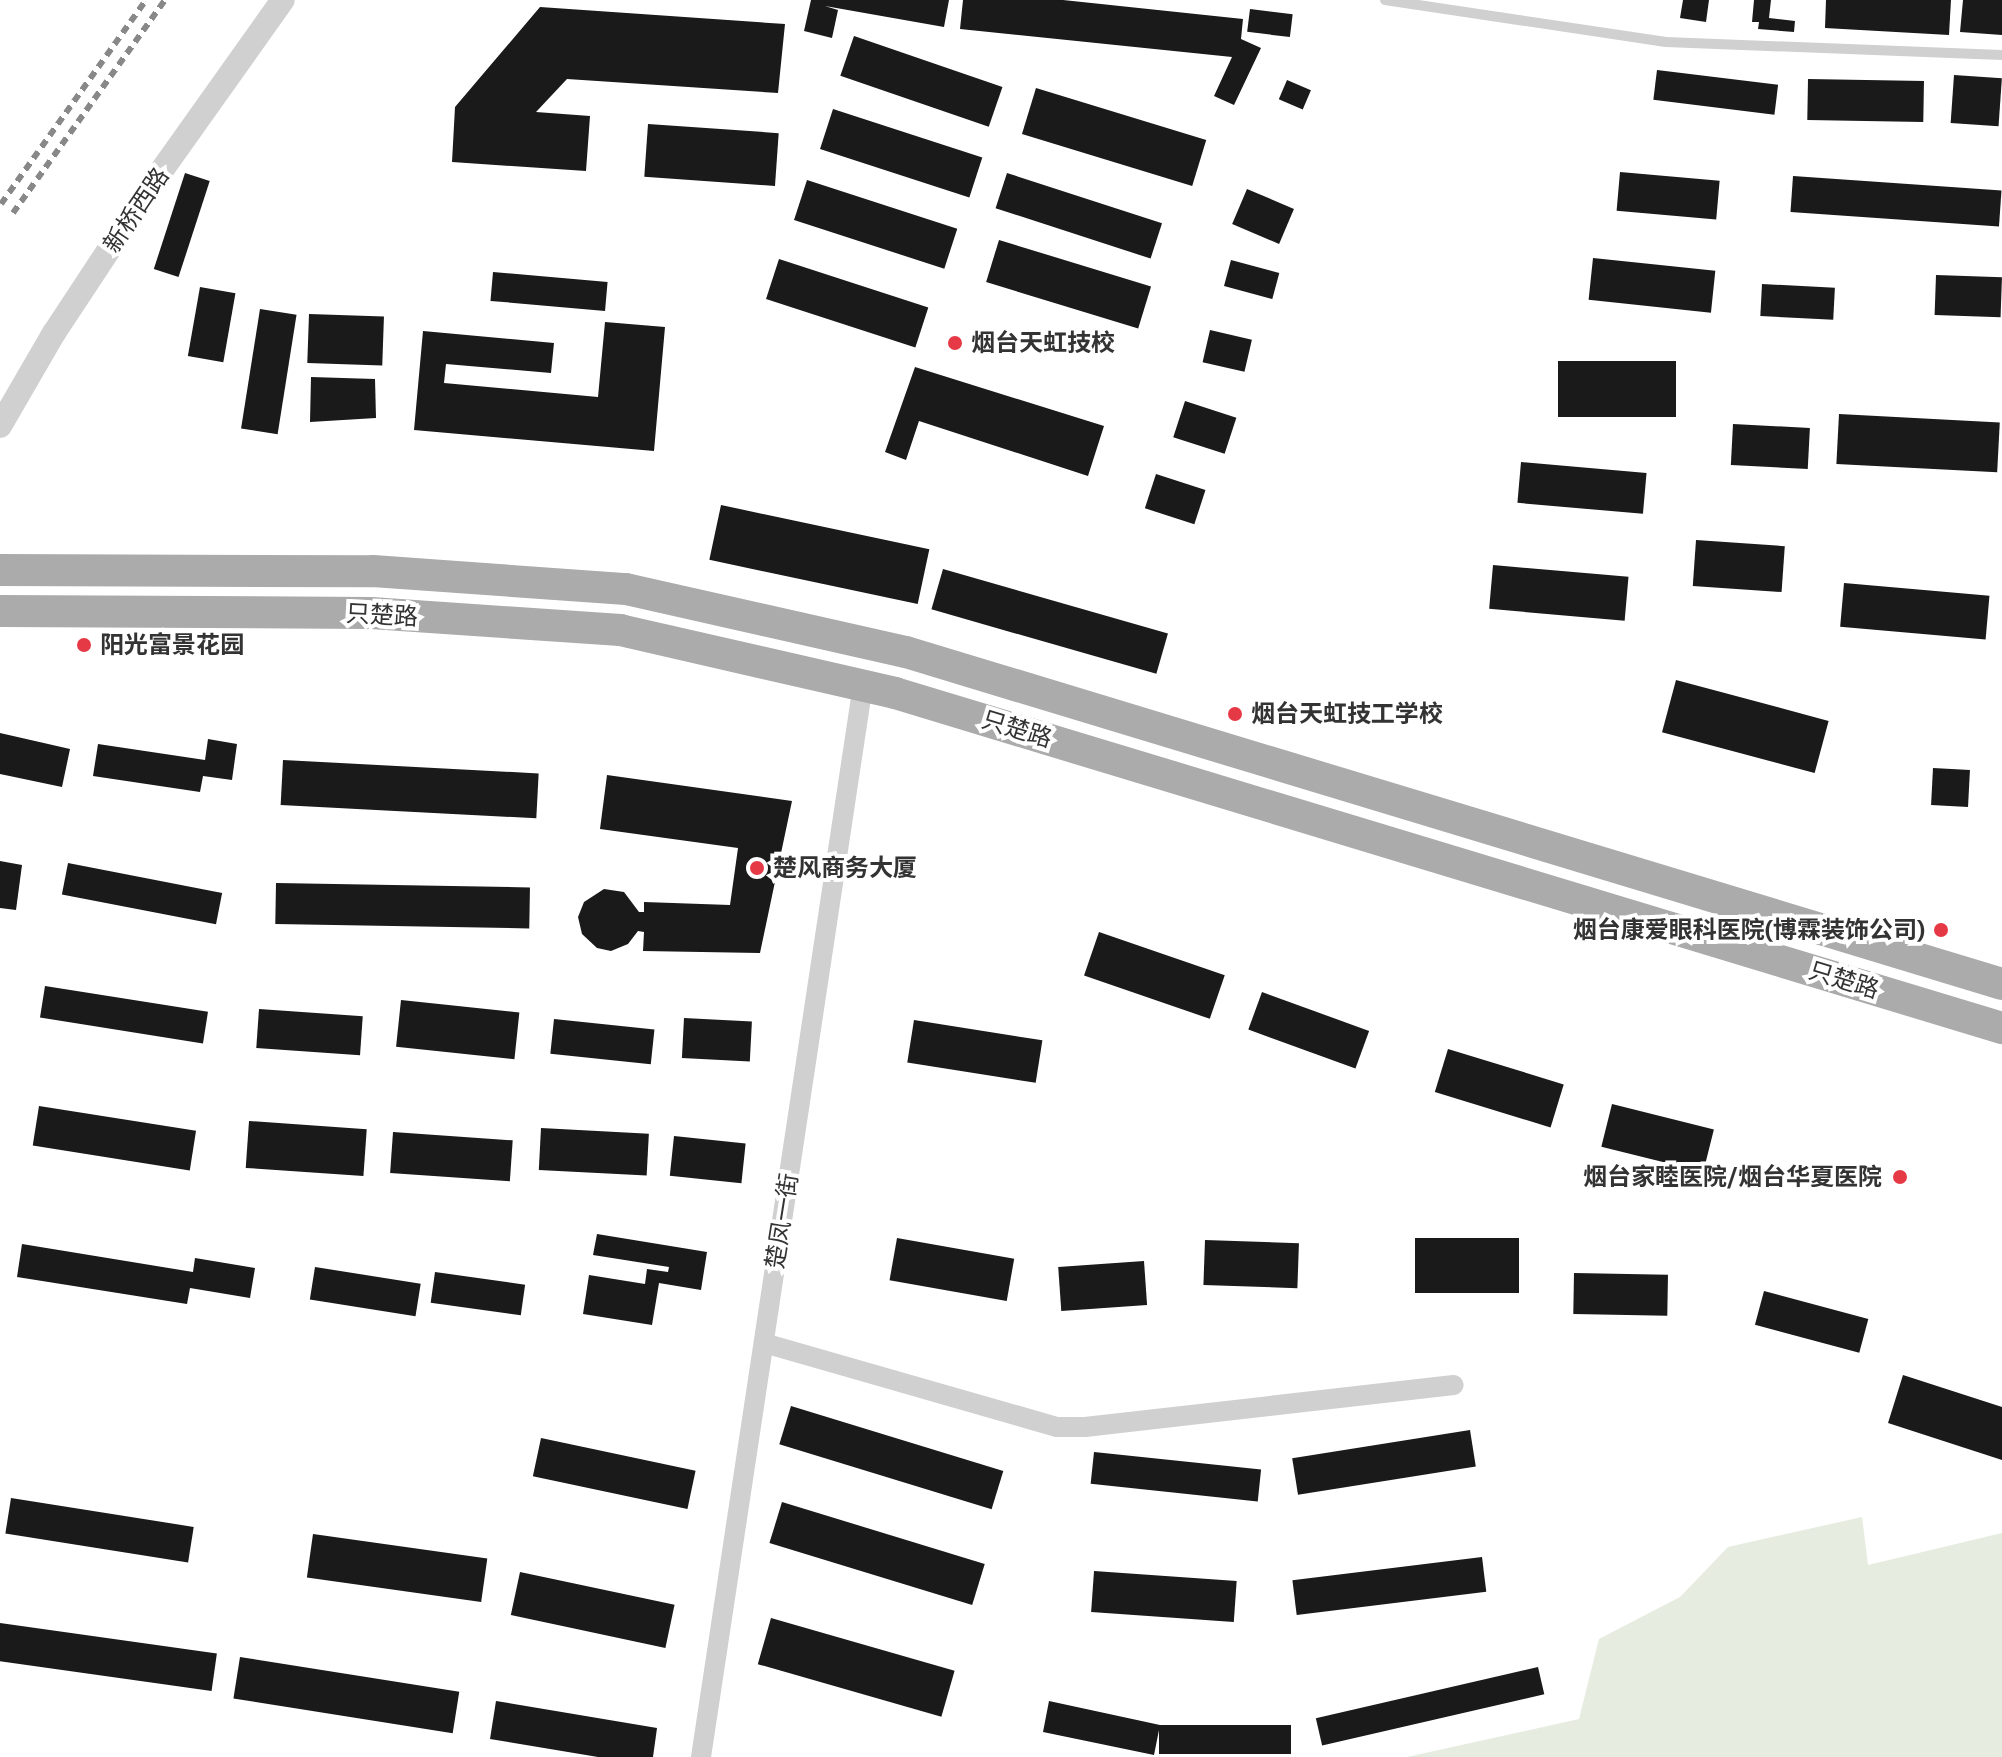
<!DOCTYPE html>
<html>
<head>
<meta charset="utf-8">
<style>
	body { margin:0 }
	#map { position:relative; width:2002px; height:1757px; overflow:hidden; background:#fff; font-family:"IBM Plex Sans","Noto Sans SC",sans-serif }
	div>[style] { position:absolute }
	.green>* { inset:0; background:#e6ecdf }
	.building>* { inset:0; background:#1a1a1a; transform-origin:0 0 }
	.service>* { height:10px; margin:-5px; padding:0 5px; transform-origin:5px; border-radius:5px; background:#d0d0d0 }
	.minor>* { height:20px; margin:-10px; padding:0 10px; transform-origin:10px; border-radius:10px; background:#d0d0d0 }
	.tertiary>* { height:24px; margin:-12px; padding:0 12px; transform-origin:12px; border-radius:12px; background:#d0d0d0 }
	.primary>* { height:32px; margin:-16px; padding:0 16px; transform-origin:16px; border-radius:16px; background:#ababab }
	.rail>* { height:6px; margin-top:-3px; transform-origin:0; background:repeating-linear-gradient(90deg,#888 0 8px,transparent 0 14px) }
	.dots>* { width:22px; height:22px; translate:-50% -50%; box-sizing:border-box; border:4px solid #fff; border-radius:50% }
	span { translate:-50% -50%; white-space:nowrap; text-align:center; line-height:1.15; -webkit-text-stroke:8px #fff; paint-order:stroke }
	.street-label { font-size:24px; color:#333 }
	.poi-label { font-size:24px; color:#333; font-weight:700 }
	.left { translate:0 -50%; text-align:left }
	.right { translate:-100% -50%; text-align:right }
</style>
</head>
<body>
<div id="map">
	<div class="green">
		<i style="clip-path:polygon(1862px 1517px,1868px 1565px,2002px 1533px,2002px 1757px,1407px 1757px,1579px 1719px,1599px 1639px,1680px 1597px,1728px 1547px)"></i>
	</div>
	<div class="building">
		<i style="clip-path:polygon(811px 0,949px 0,944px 27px,825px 6px,838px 10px,832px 38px,804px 31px)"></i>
		<i style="clip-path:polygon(963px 0,1063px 0,1243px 19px,1241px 39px,1261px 48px,1234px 105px,1214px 96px,1232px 57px,960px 29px)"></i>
		<i style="clip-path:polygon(1683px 0,1709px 0,1706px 22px,1680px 18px)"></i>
		<i style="clip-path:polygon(1754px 0,1771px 0,1769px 18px,1795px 21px,1794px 32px,1758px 29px,1759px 22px,1752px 22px)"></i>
		<i style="clip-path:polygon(1826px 0,1951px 0,1949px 35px,1825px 28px)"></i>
		<i style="clip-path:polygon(1963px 0,2002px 0,2002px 35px,1960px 32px)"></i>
		<i style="clip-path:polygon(540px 7px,785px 24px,778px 93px,567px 79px,536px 112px,590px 116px,586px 171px,452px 162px,455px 107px)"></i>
		<i style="left:1250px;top:9px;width:43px;height:23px;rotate:7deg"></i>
		<i style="left:854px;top:36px;width:157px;height:42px;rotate:19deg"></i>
		<i style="left:1657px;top:70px;width:122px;height:30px;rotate:7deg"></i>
		<i style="left:1954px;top:75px;width:48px;height:48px;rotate:4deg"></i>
		<i style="left:1808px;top:79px;width:116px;height:41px;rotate:1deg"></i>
		<i style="left:1287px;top:80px;width:26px;height:21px;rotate:23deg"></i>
		<i style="left:1036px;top:88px;width:178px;height:48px;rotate:17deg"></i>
		<i style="left:833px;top:109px;width:157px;height:42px;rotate:18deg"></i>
		<i style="left:648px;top:124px;width:131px;height:53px;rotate:4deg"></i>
		<i style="left:1620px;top:172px;width:100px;height:39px;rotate:5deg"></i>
		<i style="left:185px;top:173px;width:26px;height:101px;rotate:18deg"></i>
		<i style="left:1007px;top:173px;width:163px;height:37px;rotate:18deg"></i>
		<i style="left:1793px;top:176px;width:209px;height:36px;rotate:4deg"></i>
		<i style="left:807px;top:180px;width:158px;height:42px;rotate:18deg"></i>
		<i style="left:1247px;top:189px;width:51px;height:38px;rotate:23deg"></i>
		<i style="left:999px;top:240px;width:159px;height:44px;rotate:17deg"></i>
		<i style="left:1593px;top:258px;width:123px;height:42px;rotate:6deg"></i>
		<i style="left:779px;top:259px;width:157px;height:42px;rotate:18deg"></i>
		<i style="left:1231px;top:260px;width:50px;height:27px;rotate:15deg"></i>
		<i style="left:493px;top:272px;width:115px;height:29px;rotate:5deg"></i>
		<i style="left:1936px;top:275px;width:66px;height:40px;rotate:2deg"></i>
		<i style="left:1762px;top:284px;width:73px;height:32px;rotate:3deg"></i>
		<i style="left:200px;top:287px;width:36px;height:70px;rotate:10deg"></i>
		<i style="left:260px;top:309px;width:37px;height:121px;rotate:9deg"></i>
		<i style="left:309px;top:314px;width:75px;height:49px;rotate:2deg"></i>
		<i style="clip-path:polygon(605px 322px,665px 327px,654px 451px,414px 430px,423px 331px,554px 343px,551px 373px,446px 364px,444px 383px,598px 397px)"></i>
		<i style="left:1210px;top:330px;width:43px;height:33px;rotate:13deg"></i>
		<i style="left:1558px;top:361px;width:118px;height:56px"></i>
		<i style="clip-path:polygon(915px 367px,1104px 426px,1088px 476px,919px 421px,906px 460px,885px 452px)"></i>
		<i style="clip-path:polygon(311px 377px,375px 379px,376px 418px,310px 422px)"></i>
		<i style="left:1185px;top:401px;width:54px;height:38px;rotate:18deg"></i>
		<i style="left:1839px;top:414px;width:161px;height:50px;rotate:3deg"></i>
		<i style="left:1733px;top:424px;width:77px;height:41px;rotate:3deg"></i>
		<i style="left:1521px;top:462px;width:126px;height:41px;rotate:5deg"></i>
		<i style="left:1156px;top:474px;width:52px;height:36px;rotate:18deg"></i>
		<i style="left:721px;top:505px;width:213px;height:56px;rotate:12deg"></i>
		<i style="left:1696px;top:540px;width:89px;height:46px;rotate:4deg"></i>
		<i style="left:1493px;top:565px;width:136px;height:44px;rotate:5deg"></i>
		<i style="left:943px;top:569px;width:234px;height:42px;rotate:16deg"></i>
		<i style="left:1844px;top:583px;width:146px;height:44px;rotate:5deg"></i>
		<i style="left:1676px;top:680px;width:158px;height:54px;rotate:15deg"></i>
		<i style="clip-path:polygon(0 733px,70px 749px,62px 787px,0 774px)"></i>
		<i style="clip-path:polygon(208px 739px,237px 744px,232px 780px,203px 776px,200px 792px,93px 776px,98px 744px,205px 760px)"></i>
		<i style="left:283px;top:760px;width:256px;height:45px;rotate:3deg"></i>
		<i style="left:1933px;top:768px;width:37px;height:37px;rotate:3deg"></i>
		<i style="clip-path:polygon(607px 775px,792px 801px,760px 953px,643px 951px,644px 932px,638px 931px,628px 944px,611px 951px,597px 948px,582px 934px,578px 917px,584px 902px,604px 889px,624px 892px,639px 912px,644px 912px,644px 902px,730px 905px,738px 848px,600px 829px)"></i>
		<i style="clip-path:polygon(0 861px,22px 865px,16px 910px,0 908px)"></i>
		<i style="left:68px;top:863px;width:157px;height:32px;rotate:11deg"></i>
		<i style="left:276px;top:883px;width:254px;height:41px;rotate:1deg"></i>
		<i style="left:1099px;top:932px;width:133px;height:46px;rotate:19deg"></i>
		<i style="left:45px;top:986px;width:165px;height:32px;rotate:9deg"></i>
		<i style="left:1262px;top:992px;width:114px;height:40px;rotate:20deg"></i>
		<i style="left:401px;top:1000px;width:119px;height:47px;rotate:6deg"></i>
		<i style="left:259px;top:1009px;width:104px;height:39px;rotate:4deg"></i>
		<i style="left:684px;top:1018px;width:68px;height:40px;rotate:3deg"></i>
		<i style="left:554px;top:1019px;width:101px;height:35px;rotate:6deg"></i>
		<i style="left:914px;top:1020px;width:130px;height:43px;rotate:9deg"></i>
		<i style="left:1448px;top:1049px;width:121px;height:45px;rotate:17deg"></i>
		<i style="left:1612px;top:1104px;width:105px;height:44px;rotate:14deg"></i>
		<i style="left:39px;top:1106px;width:159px;height:40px;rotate:9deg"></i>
		<i style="left:249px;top:1121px;width:118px;height:47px;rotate:4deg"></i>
		<i style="left:541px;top:1128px;width:108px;height:42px;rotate:3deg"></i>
		<i style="left:393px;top:1132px;width:120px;height:41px;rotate:4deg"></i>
		<i style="left:674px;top:1136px;width:72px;height:40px;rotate:6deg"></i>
		<i style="clip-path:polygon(597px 1234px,707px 1252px,701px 1290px,659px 1283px,652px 1325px,583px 1314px,589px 1275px,645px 1284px,647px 1269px,668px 1272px,669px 1267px,593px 1255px)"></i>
		<i style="left:897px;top:1238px;width:119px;height:43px;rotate:10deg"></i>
		<i style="left:1415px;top:1238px;width:104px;height:55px"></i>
		<i style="left:1205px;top:1240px;width:94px;height:45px;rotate:2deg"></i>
		<i style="clip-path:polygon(22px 1244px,193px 1272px,195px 1258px,255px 1268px,250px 1298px,190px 1288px,187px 1304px,17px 1277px)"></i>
		<i style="left:1144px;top:1261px;width:44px;height:86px;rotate:86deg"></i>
		<i style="left:315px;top:1267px;width:107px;height:33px;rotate:9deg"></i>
		<i style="left:435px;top:1272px;width:91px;height:31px;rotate:8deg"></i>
		<i style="left:1574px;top:1273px;width:94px;height:41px;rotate:1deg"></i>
		<i style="left:1764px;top:1291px;width:108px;height:35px;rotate:15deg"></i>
		<i style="clip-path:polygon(1903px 1375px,2002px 1407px,2002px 1460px,1888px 1423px)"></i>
		<i style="left:791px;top:1406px;width:222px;height:40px;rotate:17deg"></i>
		<i style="left:1470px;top:1430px;width:37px;height:180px;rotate:81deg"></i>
		<i style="left:541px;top:1438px;width:158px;height:39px;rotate:12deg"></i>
		<i style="left:1094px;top:1452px;width:168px;height:32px;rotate:6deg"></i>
		<i style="left:11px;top:1498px;width:185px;height:36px;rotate:9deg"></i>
		<i style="left:782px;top:1502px;width:212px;height:43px;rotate:17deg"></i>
		<i style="left:313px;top:1534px;width:176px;height:44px;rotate:8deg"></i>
		<i style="left:1482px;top:1557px;width:35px;height:191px;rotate:83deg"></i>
		<i style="left:1094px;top:1571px;width:143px;height:41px;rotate:4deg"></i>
		<i style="left:520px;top:1572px;width:158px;height:44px;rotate:12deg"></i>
		<i style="left:771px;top:1618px;width:191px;height:48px;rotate:16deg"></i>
		<i style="left:0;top:1623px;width:219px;height:38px;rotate:8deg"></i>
		<i style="left:240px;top:1657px;width:222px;height:42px;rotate:9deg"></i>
		<i style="left:1538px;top:1667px;width:28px;height:228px;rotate:77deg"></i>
		<i style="clip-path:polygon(496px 1701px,657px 1728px,653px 1757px,598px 1757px,490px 1739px)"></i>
		<i style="clip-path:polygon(1049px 1701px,1160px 1725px,1291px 1725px,1291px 1754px,1159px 1754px,1159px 1730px,1154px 1755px,1043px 1732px)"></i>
	</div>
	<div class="service">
		<i style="left:1385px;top:0;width:284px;rotate:8.5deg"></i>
		<i style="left:1666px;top:42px;width:336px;rotate:2.2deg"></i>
	</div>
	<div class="minor">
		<i style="left:764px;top:1343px;width:305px;rotate:16deg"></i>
		<i style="left:1057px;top:1427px;width:28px"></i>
		<i style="left:1085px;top:1427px;width:371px;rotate:-6.5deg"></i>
		<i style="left:701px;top:1757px;width:1084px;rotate:-81.41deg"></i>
	</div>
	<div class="tertiary">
		<i style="left:0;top:426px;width:108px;rotate:-59.9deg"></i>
		<i style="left:54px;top:333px;width:187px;rotate:-56.6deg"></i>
		<i style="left:157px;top:177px;width:217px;rotate:-54.6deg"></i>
	</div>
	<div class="primary">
		<i style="left:0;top:570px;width:373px;rotate:0.2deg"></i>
		<i style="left:373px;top:571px;width:254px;rotate:4.1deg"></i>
		<i style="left:626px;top:589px;width:287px;rotate:12.7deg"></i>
		<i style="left:906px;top:652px;width:1145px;rotate:16.85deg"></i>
		<i style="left:0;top:611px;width:371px;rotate:0.3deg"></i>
		<i style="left:371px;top:613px;width:250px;rotate:3.9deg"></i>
		<i style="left:620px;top:630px;width:282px;rotate:12.9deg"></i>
		<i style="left:895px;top:693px;width:1157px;rotate:16.84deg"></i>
	</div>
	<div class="rail">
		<i style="left:1px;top:204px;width:250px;rotate:-54.6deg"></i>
		<i style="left:13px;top:213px;width:262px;rotate:-54.5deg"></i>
	</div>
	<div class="dots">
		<i style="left:955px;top:343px;background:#e63946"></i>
		<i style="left:84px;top:645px;background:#e63946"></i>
		<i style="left:1235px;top:714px;background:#e63946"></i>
		<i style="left:757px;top:868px;background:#e63946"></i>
		<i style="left:1941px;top:930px;background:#e63946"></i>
		<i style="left:1900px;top:1177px;background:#e63946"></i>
	</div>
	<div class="street-label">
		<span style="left:136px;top:210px;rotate:-56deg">新桥西路</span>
		<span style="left:382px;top:615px;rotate:3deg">只楚路</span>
		<span style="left:1017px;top:729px;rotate:17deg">只楚路</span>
		<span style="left:1844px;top:980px;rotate:17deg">只楚路</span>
		<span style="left:782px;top:1221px;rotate:-81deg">楚凤一街</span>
	</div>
	<div class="poi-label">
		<span class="left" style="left:971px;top:343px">烟台天虹技校</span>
		<span class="left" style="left:100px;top:645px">阳光富景花园</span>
		<span class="left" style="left:1251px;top:714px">烟台天虹技工学校</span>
		<span class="left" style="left:773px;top:868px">楚风商务大厦</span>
		<span class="right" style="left:1925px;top:930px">烟台康爱眼科医院(博霖装饰公司)</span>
		<span class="right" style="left:1882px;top:1177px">烟台家睦医院/烟台华夏医院</span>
	</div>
</div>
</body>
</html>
